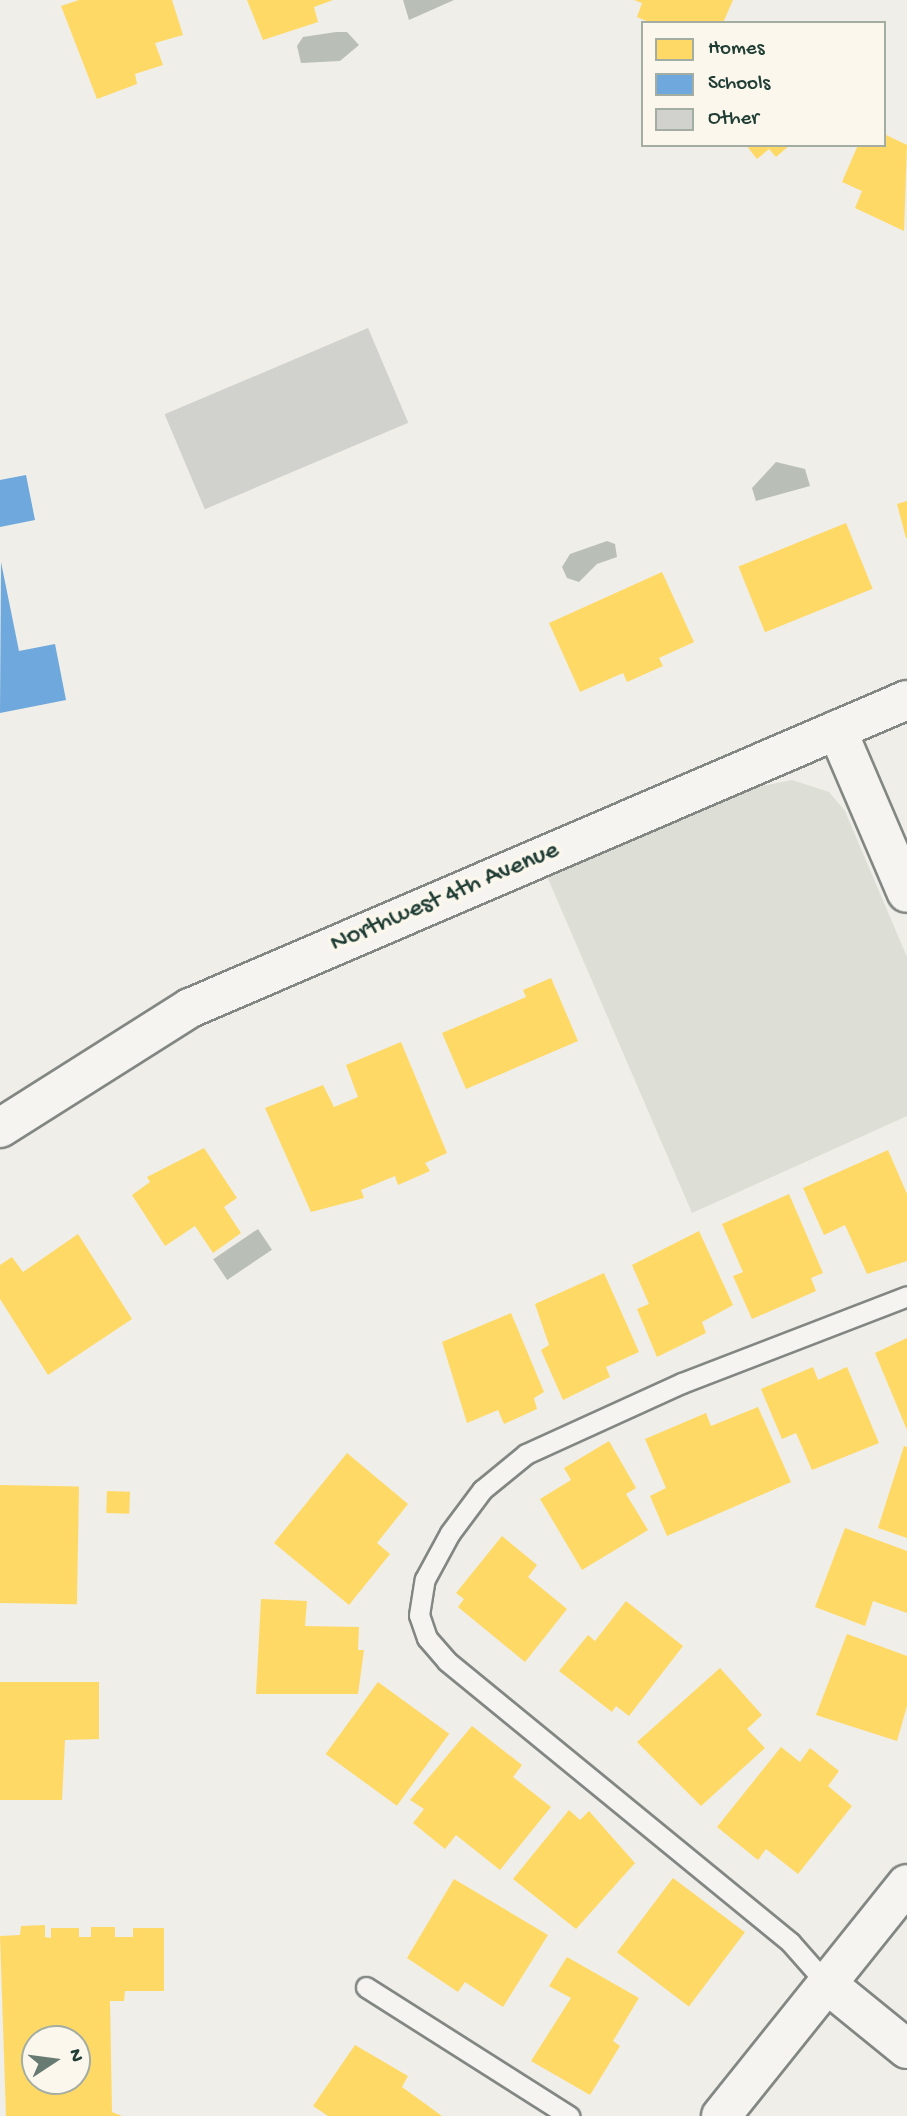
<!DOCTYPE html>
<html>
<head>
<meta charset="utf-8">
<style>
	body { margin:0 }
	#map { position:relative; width:907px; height:2116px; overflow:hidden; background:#efeee8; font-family:"Gochi Hand",sans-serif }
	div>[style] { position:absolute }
	.green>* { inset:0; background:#dddfd6 }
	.water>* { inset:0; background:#b9bfb6; transform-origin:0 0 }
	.homes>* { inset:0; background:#ffd966; transform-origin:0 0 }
	.schools>* { inset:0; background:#6fa8dc }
	.building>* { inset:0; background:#d1d1cd; transform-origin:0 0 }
	.roads { filter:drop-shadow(2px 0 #828783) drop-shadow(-2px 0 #828783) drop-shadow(0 2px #828783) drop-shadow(0 -2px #828783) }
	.lane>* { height:19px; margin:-9.5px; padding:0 9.5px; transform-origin:9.5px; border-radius:9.5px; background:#f5f4f0 }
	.street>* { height:38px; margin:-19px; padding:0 19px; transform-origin:19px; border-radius:19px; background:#f5f4f0 }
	span { translate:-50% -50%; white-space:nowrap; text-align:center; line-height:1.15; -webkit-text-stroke:7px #fbf7ec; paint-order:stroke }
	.street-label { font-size:26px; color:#1f3d34 }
	.legend { position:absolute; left:641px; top:21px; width:245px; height:126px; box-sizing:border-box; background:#fbf7ec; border:2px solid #a3ada2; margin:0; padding:9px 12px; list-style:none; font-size:21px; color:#1f3d34 }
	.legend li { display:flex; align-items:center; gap:14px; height:35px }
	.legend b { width:35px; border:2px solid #a3ada2 }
	.north { position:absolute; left:21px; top:2025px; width:70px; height:70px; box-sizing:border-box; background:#fbf7ec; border:2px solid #a3ada2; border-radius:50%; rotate:77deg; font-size:19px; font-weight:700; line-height:28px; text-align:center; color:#1f3d34 }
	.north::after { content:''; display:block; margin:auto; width:24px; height:32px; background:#687b73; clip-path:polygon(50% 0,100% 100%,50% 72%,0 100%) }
</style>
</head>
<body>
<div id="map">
	<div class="green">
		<i style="clip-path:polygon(792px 780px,829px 792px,845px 811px,907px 957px,907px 1116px,692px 1213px,546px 874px,742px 790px)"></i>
	</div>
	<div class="water">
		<i style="clip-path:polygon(403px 0,454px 0,409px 20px)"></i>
		<i style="clip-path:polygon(336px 32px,347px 32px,359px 45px,340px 61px,301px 63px,297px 46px,303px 37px)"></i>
		<i style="clip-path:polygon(776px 462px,805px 469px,810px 486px,756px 501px,752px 488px)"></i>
		<i style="clip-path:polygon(607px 541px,615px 544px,617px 557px,597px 564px,579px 582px,567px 578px,562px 567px,570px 554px)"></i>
		<i style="left:258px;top:1229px;width:25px;height:54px;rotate:56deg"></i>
	</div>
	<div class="homes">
		<i style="clip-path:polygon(79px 0,172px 0,183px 35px,155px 43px,163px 65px,135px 74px,137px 84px,97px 99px,61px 6px)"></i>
		<i style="clip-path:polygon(247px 0,333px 0,314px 7px,318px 22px,263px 40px)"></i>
		<i style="clip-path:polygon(634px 0,733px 0,723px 23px,651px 23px,637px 17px,642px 3px)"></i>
		<i style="clip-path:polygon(884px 134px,907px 145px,904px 231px,855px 208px,862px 191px,842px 182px,858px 145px,884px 145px)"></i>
		<i style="clip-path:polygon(746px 145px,790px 145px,776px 157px,769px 149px,757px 159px)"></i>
		<i style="clip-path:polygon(907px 501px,907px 538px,906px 538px,897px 504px)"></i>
		<i style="left:846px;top:523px;width:71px;height:116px;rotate:68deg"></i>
		<i style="clip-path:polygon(662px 572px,694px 642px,659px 658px,663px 666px,627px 682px,623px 673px,580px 692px,549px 623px)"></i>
		<i style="clip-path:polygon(551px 978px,578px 1041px,466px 1089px,442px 1033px,526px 997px,523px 990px)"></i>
		<i style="clip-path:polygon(401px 1042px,447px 1153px,425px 1163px,430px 1171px,398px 1185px,395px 1176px,361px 1190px,364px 1198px,311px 1212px,265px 1108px,323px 1085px,334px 1107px,358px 1097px,346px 1065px)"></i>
		<i style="clip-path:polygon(204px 1148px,237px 1198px,224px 1207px,241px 1233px,213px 1253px,195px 1226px,165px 1246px,132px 1195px,150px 1182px,147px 1177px)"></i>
		<i style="clip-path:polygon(888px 1150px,907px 1194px,907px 1261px,867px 1274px,845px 1225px,824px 1235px,803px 1188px)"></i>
		<i style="clip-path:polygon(789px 1194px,823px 1273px,811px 1278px,816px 1291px,752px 1319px,733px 1276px,743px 1272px,722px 1224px)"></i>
		<i style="clip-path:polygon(699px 1231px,733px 1305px,702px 1322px,706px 1333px,657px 1357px,637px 1309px,649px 1304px,632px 1265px)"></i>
		<i style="clip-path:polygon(78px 1234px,132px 1319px,48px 1375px,0 1299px,0 1265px,12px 1257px,23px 1272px)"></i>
		<i style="clip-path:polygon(604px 1273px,639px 1352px,606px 1367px,610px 1377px,563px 1400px,541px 1350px,549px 1345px,535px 1304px)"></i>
		<i style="clip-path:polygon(511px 1313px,544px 1392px,534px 1398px,537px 1409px,504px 1424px,498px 1410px,467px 1423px,442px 1342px)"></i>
		<i style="clip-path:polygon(907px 1338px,907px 1430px,875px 1353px)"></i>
		<i style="clip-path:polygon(813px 1367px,818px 1380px,847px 1367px,879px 1443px,812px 1470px,796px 1433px,782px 1439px,761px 1389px)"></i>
		<i style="clip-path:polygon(758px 1407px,791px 1482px,667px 1536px,650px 1496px,666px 1488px,645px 1439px,706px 1413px,711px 1426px)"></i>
		<i style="clip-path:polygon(609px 1441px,636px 1488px,626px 1494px,648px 1530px,582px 1570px,540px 1499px,571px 1480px,564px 1468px)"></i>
		<i style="clip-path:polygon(904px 1446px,907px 1447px,907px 1538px,878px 1528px)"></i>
		<i style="clip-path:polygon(347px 1453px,408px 1504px,377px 1543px,390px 1554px,349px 1605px,274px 1543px)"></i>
		<i style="left:0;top:1485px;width:79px;height:118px;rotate:1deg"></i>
		<i style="left:107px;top:1491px;width:23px;height:22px;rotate:2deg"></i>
		<i style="clip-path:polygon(845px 1528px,907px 1551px,907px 1613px,873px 1601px,865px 1626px,815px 1607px)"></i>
		<i style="clip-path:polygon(502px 1536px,537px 1565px,528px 1577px,567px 1609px,525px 1662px,458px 1607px,464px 1599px,456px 1593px)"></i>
		<i style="clip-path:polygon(261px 1599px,307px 1601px,305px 1626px,359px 1627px,358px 1650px,364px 1650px,358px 1694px,256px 1694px)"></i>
		<i style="clip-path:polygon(626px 1601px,683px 1646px,629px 1716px,616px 1706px,612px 1712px,559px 1671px,588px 1635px,595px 1641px)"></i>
		<i style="clip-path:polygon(847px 1634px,907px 1656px,907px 1706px,897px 1741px,816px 1715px)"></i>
		<i style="clip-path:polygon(720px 1668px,762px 1715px,747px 1729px,765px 1748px,701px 1806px,637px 1742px)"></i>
		<i style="clip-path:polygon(0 1682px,99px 1682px,99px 1739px,65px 1740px,62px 1800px,0 1800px)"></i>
		<i style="left:378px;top:1682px;width:88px;height:89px;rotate:36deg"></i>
		<i style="clip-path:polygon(472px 1726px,522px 1765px,513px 1777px,551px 1807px,500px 1870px,456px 1835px,445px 1849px,413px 1823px,424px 1809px,410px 1800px)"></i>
		<i style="clip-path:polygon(781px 1747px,800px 1762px,810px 1748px,839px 1771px,828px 1786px,852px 1806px,798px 1874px,766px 1849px,758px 1860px,717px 1827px)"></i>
		<i style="clip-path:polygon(569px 1810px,580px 1820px,589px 1811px,635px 1863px,576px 1929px,513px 1879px)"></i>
		<i style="left:673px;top:1878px;width:90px;height:93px;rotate:37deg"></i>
		<i style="clip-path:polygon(454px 1879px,548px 1935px,503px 2007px,465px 1982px,458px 1992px,407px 1958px)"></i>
		<i style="clip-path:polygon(evenodd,45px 1925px,45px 1937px,51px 1938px,51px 1928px,79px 1928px,79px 1937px,91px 1937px,91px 1927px,115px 1927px,115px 1937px,133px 1937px,133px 1928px,164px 1928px,164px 1991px,125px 1991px,124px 2001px,110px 2001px,112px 2112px,122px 2116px,6px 2116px,0 1936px,20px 1935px,21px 1926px,45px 1925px,35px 2039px,77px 2039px,77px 2081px,35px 2081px,35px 2039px)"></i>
		<i style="clip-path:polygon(567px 1957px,639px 1998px,613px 2041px,620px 2046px,590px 2095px,531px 2061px,571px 1998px,549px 1986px)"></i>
		<i style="clip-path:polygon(355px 2045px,408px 2076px,402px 2087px,442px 2116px,328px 2116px,313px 2106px)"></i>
	</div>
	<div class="schools">
		<i style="clip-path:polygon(26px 475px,35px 520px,0 527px,0 480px)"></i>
		<i style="clip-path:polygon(1px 562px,19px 651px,55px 644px,66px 700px,0 713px)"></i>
	</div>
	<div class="building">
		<i style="left:368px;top:328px;width:103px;height:221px;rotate:67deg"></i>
	</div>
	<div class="roads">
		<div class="lane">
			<i style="left:827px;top:1984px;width:56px;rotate:-131.4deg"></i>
			<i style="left:790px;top:1942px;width:443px;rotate:-140.7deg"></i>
			<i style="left:447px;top:1661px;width:30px;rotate:-131deg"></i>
			<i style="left:427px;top:1638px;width:24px;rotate:-109deg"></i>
			<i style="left:419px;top:1615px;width:36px;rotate:-81deg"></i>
			<i style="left:425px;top:1579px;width:52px;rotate:-61.5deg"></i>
			<i style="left:450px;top:1533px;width:54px;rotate:-53.3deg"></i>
			<i style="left:482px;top:1490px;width:57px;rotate:-39.3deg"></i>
			<i style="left:526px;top:1454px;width:171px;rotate:-24.5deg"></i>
			<i style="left:682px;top:1383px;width:241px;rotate:-21.1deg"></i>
			<i style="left:366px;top:1987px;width:241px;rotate:32.4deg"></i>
		</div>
		<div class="street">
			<i style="left:837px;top:730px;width:177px;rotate:66.8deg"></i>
			<i style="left:0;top:1128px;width:225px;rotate:-32.3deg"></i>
			<i style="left:190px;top:1008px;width:780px;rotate:-23.25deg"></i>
			<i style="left:827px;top:1984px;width:103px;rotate:39.1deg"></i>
			<i style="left:721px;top:2116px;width:297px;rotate:-51.3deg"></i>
		</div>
	</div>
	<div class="street-label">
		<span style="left:445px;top:898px;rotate:-23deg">Northwest 4th Avenue</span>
	</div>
	<ul class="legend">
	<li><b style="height:19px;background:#ffd966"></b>Homes</li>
	<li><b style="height:19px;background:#6fa8dc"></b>Schools</li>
	<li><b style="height:19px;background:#d1d1cd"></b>Other</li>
	</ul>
	<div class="north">N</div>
</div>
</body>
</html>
